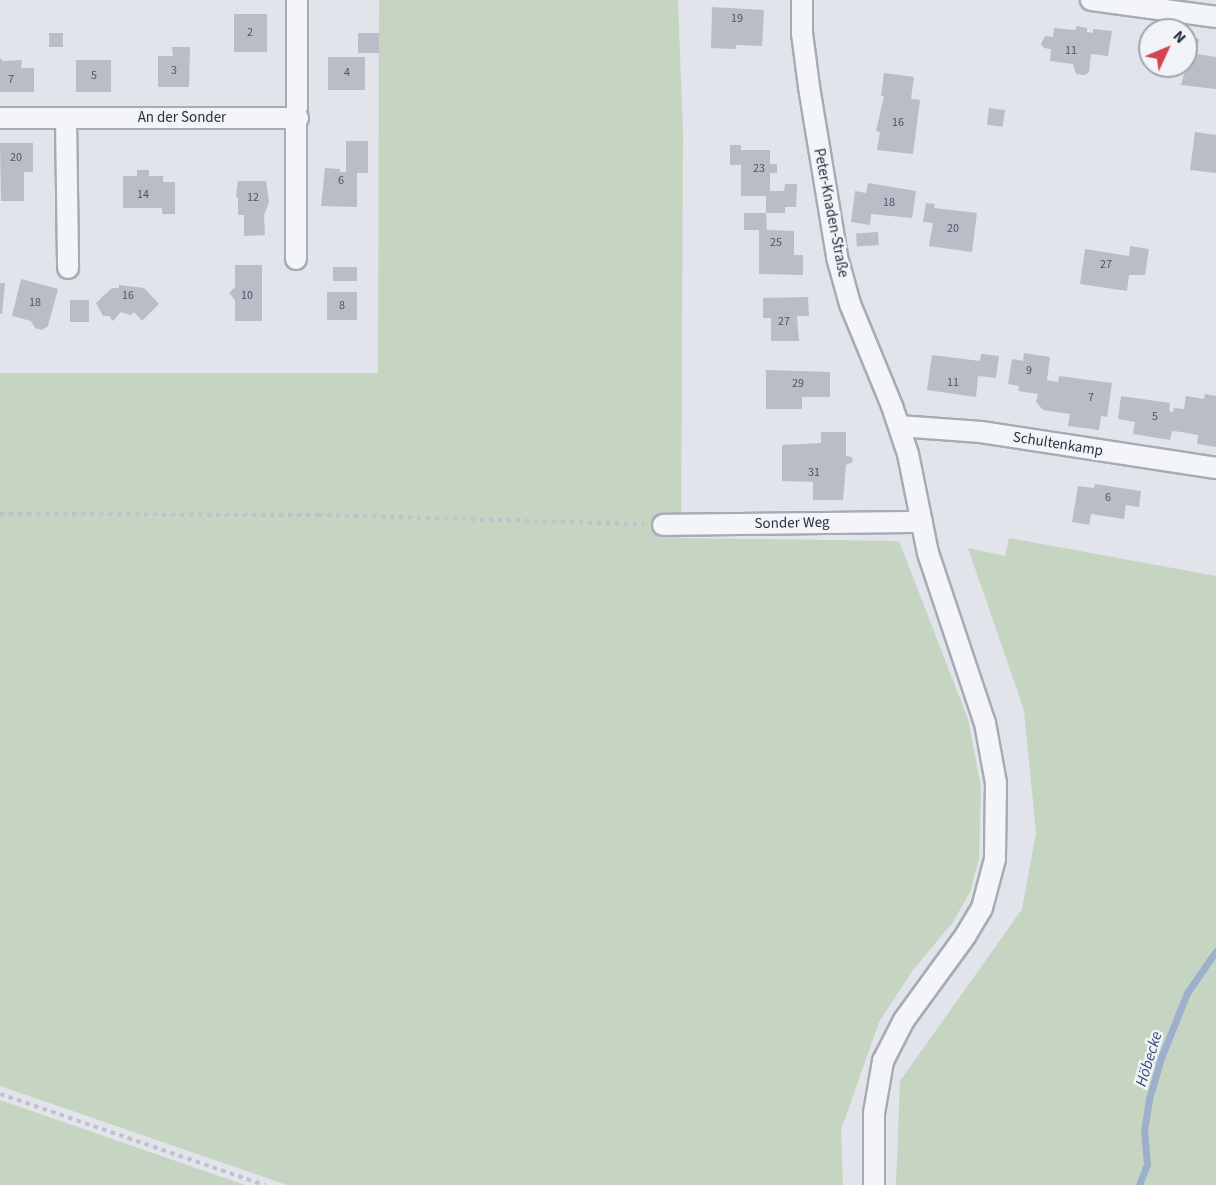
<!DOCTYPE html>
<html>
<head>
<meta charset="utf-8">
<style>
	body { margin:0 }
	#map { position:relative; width:1216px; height:1185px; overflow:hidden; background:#e1e4ea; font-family:"Source Sans 3",sans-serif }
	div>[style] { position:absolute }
	.green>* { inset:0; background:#c6d4c2 }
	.stream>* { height:7px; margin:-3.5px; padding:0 3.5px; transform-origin:3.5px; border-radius:3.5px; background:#9cb0cb }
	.building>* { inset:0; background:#b8bdc7; transform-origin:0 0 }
	.path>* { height:4px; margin-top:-2px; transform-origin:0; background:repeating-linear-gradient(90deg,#bfc2c9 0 4.5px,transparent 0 9px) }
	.roads { filter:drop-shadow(2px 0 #a6abb4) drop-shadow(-2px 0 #a6abb4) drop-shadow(0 2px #a6abb4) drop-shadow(0 -2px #a6abb4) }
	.minor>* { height:20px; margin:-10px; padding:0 10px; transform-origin:10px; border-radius:10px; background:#f4f5f8 }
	span { translate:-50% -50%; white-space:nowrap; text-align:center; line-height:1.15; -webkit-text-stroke:5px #f1f3f7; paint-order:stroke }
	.number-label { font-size:12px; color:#4d5463 }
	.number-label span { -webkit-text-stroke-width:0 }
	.street-label { font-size:15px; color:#293142 }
	.water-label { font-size:16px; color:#334d77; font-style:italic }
	.north { position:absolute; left:1138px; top:18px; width:60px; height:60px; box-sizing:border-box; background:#f1f3f7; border:2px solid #a1a5af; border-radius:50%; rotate:46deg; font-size:16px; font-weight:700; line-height:24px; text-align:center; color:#293142 }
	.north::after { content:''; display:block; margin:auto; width:21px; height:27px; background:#d04551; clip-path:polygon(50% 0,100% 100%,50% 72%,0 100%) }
</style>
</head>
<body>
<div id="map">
	<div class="green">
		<i style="clip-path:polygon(379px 0,678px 0,683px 134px,681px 538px,899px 541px,968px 719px,981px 787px,979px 859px,970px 892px,953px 922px,913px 970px,879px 1022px,841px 1130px,843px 1185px,287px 1185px,0 1086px,0 373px,378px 373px)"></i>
		<i style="clip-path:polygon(1009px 538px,1216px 576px,1216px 1185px,896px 1185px,900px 1081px,1022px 909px,1036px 833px,1024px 710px,968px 548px,1005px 556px)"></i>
		<i style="clip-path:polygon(0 1100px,245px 1185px,0 1185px)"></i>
	</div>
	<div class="stream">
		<i style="left:1139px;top:1185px;width:22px;rotate:-69deg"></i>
		<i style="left:1147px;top:1164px;width:33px;rotate:-95deg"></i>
		<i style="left:1144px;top:1131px;width:32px;rotate:-81deg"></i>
		<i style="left:1149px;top:1099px;width:43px;rotate:-73.7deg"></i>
		<i style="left:1161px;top:1058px;width:70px;rotate:-68.2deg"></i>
		<i style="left:1187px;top:993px;width:51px;rotate:-55.4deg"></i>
	</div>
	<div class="building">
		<i style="clip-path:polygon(712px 7px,764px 10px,762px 46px,736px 45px,736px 49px,711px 48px)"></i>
		<i style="left:234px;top:14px;width:33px;height:38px"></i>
		<i style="clip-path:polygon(1076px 26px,1087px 28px,1087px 32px,1093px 33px,1093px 29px,1112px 31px,1108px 56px,1091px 54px,1089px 72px,1085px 75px,1076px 74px,1073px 64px,1050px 61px,1051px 49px,1044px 48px,1041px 44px,1045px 36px,1053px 37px,1054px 28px,1076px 30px)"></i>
		<i style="left:49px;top:33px;width:14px;height:14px"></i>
		<i style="left:358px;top:33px;width:21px;height:20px"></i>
		<i style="clip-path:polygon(1186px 37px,1199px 39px,1197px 54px,1216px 57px,1216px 89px,1181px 85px,1186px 66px)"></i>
		<i style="clip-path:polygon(172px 47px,190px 47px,189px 87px,158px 87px,158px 56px,173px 56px)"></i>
		<i style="left:328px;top:57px;width:37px;height:33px"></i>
		<i style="clip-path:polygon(0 58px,3px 61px,22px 60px,21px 68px,34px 68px,34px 92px,0 92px)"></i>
		<i style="left:76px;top:60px;width:35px;height:32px"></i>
		<i style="clip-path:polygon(884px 73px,914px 77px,911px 99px,920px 100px,913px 154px,877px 150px,880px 132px,876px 131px,884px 96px,881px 96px)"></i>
		<i style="left:989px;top:108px;width:16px;height:17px;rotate:7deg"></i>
		<i style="clip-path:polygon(1195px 132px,1216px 135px,1216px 173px,1190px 170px)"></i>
		<i style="clip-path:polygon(346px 141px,368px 141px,368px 173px,357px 173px,357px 207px,321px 206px,325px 168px,340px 169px,340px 172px,346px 172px)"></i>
		<i style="clip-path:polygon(0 143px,33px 143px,33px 172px,24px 172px,24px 201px,1px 201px)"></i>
		<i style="clip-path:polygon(730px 145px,741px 145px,741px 150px,770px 150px,770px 164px,777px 164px,777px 173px,770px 173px,770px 191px,784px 191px,785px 184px,797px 184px,796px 207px,785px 207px,785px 213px,766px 213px,767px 230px,794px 231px,794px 255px,803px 255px,803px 275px,759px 274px,759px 230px,744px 230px,744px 213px,766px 213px,766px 196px,741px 196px,741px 165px,730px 165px)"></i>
		<i style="clip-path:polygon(137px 170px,149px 170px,149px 176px,163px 176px,163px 182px,175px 182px,175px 214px,162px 214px,162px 208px,123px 208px,123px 176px,137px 176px)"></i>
		<i style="clip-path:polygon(238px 181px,266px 181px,269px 202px,264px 215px,265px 235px,244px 236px,244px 215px,238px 215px,238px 199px,236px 196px)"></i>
		<i style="clip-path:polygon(868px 183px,916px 191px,912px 218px,871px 214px,870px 225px,851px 222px,855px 191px,866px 193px)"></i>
		<i style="clip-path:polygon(926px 203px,935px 204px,934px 208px,977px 213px,972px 252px,929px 246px,933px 223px,923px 222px)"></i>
		<i style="left:878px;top:232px;width:13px;height:22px;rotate:86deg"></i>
		<i style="clip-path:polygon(1130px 246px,1149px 249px,1145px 275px,1129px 275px,1127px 291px,1080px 284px,1085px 249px,1129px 256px)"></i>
		<i style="clip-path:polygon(235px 265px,262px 265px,262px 321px,235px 321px,235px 300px,229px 293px,235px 287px)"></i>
		<i style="left:333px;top:267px;width:24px;height:14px"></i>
		<i style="clip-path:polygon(21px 279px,58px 289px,48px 326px,42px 330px,35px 328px,31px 321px,12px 316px)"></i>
		<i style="clip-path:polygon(0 283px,5px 283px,2px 314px,0 314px)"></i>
		<i style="clip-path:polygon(119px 285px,144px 288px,159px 304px,142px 321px,134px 312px,131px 315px,121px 312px,113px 321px,109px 316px,103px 316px,96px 303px,112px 288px,119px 288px)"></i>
		<i style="left:327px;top:292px;width:30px;height:28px"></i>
		<i style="clip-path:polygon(808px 297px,809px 316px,797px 316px,799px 341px,771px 341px,771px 318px,763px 318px,763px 298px)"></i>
		<i style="left:70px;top:300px;width:19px;height:22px"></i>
		<i style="clip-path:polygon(1024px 353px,1050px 357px,1047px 380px,1058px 382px,1059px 376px,1112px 383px,1107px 417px,1101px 416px,1099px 430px,1068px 426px,1070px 414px,1043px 410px,1036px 402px,1038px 394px,1018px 391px,1019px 386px,1008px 384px,1012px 359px,1023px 361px)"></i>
		<i style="clip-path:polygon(981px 354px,999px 356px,996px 378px,978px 376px,976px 397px,927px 390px,932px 355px,980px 361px)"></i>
		<i style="clip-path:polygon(766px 370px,830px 372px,830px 397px,802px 397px,802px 409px,766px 409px)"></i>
		<i style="clip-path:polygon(1205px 394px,1216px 396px,1216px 447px,1197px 444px,1198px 435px,1181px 432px,1172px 431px,1170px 440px,1133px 434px,1135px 422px,1118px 419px,1121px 396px,1170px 403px,1169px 411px,1173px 412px,1174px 408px,1184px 409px,1186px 396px,1204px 399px)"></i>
		<i style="clip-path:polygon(821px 432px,846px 432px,846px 456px,852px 457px,853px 462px,846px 465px,843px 500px,813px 500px,813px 482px,782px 481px,782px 445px,821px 443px)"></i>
		<i style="clip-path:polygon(1095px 484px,1141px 491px,1139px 507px,1126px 505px,1124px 519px,1091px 514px,1089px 525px,1072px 522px,1078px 486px,1094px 488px)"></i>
	</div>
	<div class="path">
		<i style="left:0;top:514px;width:318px;rotate:0.2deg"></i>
		<i style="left:318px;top:515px;width:326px;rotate:1.6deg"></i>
		<i style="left:0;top:1094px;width:280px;rotate:19deg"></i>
	</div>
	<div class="roads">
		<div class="minor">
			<i style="left:802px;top:0;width:33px;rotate:90deg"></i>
			<i style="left:802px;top:33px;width:54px;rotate:82.6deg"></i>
			<i style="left:809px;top:87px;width:172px;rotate:80.6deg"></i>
			<i style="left:837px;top:257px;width:49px;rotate:74.5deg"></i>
			<i style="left:850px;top:304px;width:110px;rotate:67.6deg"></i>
			<i style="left:892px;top:406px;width:51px;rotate:71.6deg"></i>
			<i style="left:908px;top:454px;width:101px;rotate:78.6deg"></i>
			<i style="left:928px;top:553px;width:179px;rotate:71.5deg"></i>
			<i style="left:985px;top:723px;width:61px;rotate:79.6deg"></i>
			<i style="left:996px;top:783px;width:76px;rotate:90.8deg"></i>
			<i style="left:995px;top:859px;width:51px;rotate:104.9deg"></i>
			<i style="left:982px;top:908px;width:31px;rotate:121deg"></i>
			<i style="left:966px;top:935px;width:105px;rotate:126.1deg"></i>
			<i style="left:904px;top:1020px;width:46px;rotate:117.1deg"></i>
			<i style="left:883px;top:1061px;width:53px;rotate:99.8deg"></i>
			<i style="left:874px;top:1113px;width:72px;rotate:90deg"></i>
			<i style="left:1091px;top:0;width:126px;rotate:7.7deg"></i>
			<i style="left:0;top:118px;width:298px"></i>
			<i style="left:66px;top:118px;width:150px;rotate:89.2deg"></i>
			<i style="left:296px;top:259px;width:259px;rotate:-89.8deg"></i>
			<i style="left:899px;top:426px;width:82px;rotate:4.2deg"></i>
			<i style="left:981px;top:432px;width:238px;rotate:8.7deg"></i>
			<i style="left:663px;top:525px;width:259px;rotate:-0.7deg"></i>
		</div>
	</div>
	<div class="number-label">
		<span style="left:737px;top:19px">19</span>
		<span style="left:250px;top:33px">2</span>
		<span style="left:1071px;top:51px">11</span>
		<span style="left:174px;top:71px">3</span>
		<span style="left:347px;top:73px">4</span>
		<span style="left:94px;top:76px">5</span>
		<span style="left:11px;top:80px">7</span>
		<span style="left:898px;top:123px">16</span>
		<span style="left:16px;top:158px">20</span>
		<span style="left:759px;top:169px">23</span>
		<span style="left:341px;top:181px">6</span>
		<span style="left:143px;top:195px">14</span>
		<span style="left:253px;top:198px">12</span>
		<span style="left:889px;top:203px">18</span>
		<span style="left:953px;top:229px">20</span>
		<span style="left:776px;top:243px">25</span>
		<span style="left:1106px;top:265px">27</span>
		<span style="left:128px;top:296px">16</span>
		<span style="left:247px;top:296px">10</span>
		<span style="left:35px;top:303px">18</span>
		<span style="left:342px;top:306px">8</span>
		<span style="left:784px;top:322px">27</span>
		<span style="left:1029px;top:371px">9</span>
		<span style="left:953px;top:383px">11</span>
		<span style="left:798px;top:384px">29</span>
		<span style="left:1091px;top:398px">7</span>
		<span style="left:1155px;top:417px">5</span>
		<span style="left:814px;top:473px">31</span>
		<span style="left:1108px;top:498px">6</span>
	</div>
	<div class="street-label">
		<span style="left:182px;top:118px">An der Sonder</span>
		<span style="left:831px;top:213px;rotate:79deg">Peter-Knaden-Straße</span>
		<span style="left:1058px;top:444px;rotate:9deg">Schultenkamp</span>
		<span style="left:792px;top:523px;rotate:-1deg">Sonder Weg</span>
	</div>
	<div class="water-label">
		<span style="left:1149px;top:1059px;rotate:-73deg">Höbecke</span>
	</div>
	<div class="north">N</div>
</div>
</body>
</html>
